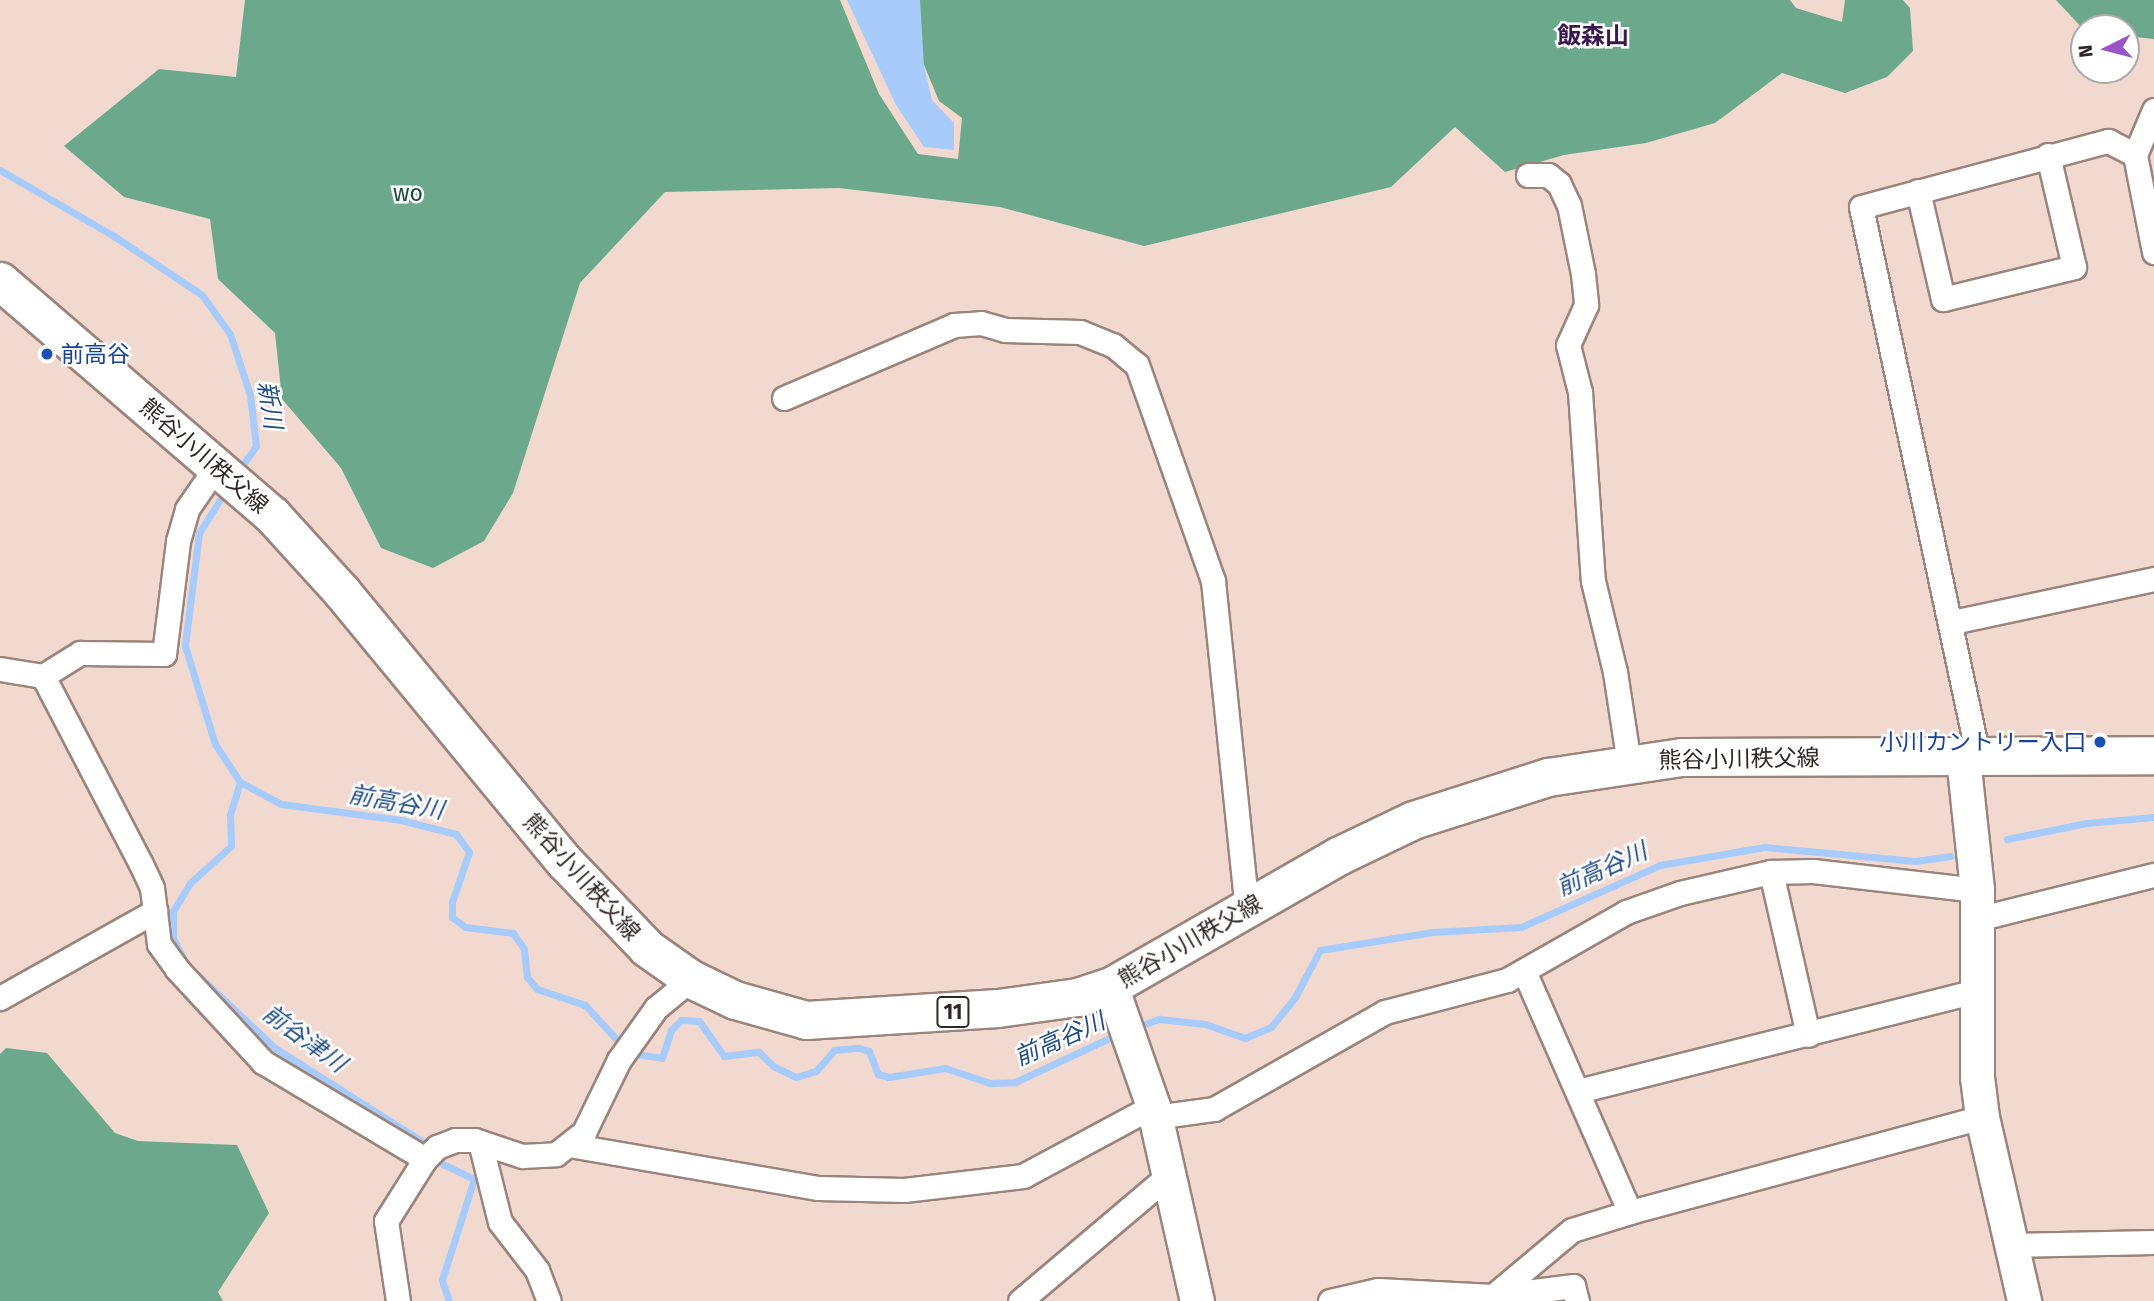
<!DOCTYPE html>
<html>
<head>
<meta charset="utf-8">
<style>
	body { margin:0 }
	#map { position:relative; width:2154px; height:1301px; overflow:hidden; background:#f2d9d0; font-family:"Fira Sans","Noto Sans JP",sans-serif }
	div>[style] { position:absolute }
	.forest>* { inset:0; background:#6ca98c }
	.water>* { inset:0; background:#a7cbfb }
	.stream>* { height:7px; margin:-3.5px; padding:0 3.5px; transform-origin:3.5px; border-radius:3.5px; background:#a7cbfb }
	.roads { filter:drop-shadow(2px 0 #9a847b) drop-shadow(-2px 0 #9a847b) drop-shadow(0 2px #9a847b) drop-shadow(0 -2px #9a847b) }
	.street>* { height:23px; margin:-11.5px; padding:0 11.5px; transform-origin:11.5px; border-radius:11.5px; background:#fff }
	.secondary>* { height:33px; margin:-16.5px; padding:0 16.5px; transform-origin:16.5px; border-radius:16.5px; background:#fff }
	.primary>* { height:37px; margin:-18.5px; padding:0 18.5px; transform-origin:18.5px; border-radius:18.5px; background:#fff }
	.dots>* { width:19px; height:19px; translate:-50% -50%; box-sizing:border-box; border:4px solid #fff; border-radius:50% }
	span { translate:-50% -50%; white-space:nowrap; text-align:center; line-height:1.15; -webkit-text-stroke:5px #fff; paint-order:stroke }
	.shield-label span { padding:2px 5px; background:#fff; border:2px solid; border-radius:5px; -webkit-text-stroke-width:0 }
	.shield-label { font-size:21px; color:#302724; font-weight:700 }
	.park-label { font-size:23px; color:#1d4e39 }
	.transit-label { font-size:23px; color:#164399 }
	.left { translate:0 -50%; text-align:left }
	.right { translate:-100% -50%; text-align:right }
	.street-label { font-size:23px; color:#302724 }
	.neighbourhood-label { font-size:24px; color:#3a184f; font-weight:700 }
	.water-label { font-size:24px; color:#204d86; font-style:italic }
	.north { position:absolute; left:2070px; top:14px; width:70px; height:70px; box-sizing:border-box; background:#fff; border:2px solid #aca9a7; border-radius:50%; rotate:264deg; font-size:19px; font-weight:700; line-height:28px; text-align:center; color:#302724 }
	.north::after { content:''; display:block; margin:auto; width:24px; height:32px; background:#9a54c8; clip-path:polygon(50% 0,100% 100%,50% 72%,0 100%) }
</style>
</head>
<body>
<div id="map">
	<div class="forest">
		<i style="clip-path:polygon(245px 0,840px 0,879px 94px,918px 154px,958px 159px,962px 118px,939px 101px,917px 48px,916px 0,1790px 0,1796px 8px,1842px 22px,1845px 0,1903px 0,1910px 8px,1913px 51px,1887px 77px,1845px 93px,1782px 73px,1715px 123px,1646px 143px,1564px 155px,1505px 172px,1455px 127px,1391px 187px,1144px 246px,1000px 207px,839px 188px,665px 192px,580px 283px,513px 493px,484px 541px,433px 568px,381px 548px,341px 468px,282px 399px,275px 333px,218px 279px,210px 219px,124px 197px,64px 146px,159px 69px,236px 77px)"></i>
		<i style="clip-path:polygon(2056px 0,2154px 0,2154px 39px,2126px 36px,2126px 28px,2084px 30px)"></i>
		<i style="clip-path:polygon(6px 1048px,47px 1053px,115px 1133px,138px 1141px,237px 1145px,269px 1213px,218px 1292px,223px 1301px,0 1301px,0 1054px)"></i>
	</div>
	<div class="water">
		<i style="clip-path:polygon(847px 0,920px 0,924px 66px,932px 100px,954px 123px,954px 150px,924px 147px,896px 105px)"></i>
	</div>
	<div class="stream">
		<i style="left:0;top:170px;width:132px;rotate:30.1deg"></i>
		<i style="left:114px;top:236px;width:106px;rotate:33.8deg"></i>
		<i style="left:202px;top:295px;width:48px;rotate:54.3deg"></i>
		<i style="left:230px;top:334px;width:64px;rotate:71.8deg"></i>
		<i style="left:250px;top:395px;width:51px;rotate:83.3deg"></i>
		<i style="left:256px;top:446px;width:32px;rotate:125deg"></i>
		<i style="left:226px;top:490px;width:51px;rotate:122.1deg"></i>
		<i style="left:199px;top:533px;width:114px;rotate:97.1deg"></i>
		<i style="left:185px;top:646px;width:102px;rotate:73deg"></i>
		<i style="left:215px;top:744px;width:45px;rotate:56.7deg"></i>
		<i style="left:240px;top:782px;width:47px;rotate:28.2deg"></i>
		<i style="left:281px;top:804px;width:121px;rotate:7.6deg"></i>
		<i style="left:401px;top:820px;width:57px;rotate:14.3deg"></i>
		<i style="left:456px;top:834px;width:22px;rotate:54deg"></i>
		<i style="left:469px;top:852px;width:53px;rotate:108.8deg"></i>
		<i style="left:452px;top:902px;width:15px;rotate:90deg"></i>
		<i style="left:452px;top:917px;width:16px;rotate:38deg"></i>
		<i style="left:465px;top:927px;width:48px;rotate:7.1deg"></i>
		<i style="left:513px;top:933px;width:19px;rotate:55deg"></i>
		<i style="left:524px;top:949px;width:28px;rotate:84deg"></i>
		<i style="left:527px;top:977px;width:16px;rotate:50deg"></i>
		<i style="left:537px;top:989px;width:51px;rotate:18.4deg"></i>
		<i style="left:585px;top:1005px;width:49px;rotate:47.5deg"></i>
		<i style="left:618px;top:1041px;width:23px;rotate:34deg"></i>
		<i style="left:637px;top:1054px;width:25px;rotate:9deg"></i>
		<i style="left:662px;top:1058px;width:29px;rotate:-72deg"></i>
		<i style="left:671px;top:1030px;width:14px;rotate:-45deg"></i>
		<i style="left:681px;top:1020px;width:18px;rotate:3deg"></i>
		<i style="left:699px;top:1021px;width:43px;rotate:54.5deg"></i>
		<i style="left:724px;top:1056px;width:35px;rotate:-7deg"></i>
		<i style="left:759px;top:1052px;width:20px;rotate:45deg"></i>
		<i style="left:773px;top:1066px;width:25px;rotate:26deg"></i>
		<i style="left:796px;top:1077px;width:21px;rotate:-17deg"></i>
		<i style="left:816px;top:1071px;width:28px;rotate:-49deg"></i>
		<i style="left:834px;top:1050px;width:25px;rotate:-5deg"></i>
		<i style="left:859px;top:1048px;width:10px;rotate:17deg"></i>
		<i style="left:869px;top:1051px;width:25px;rotate:69deg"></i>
		<i style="left:878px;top:1074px;width:11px;rotate:15deg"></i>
		<i style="left:889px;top:1077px;width:57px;rotate:-9.1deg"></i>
		<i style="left:945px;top:1068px;width:47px;rotate:18.4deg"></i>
		<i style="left:990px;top:1083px;width:25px;rotate:-2deg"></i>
		<i style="left:1015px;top:1082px;width:116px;rotate:-25deg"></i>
		<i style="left:240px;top:782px;width:34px;rotate:107deg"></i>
		<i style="left:230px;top:815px;width:31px;rotate:88deg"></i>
		<i style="left:231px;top:846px;width:55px;rotate:137.9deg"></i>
		<i style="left:190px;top:883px;width:33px;rotate:121deg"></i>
		<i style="left:173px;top:911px;width:27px;rotate:90deg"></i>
		<i style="left:173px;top:938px;width:30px;rotate:63deg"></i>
		<i style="left:187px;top:965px;width:121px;rotate:43.3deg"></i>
		<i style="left:275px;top:1048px;width:175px;rotate:32.4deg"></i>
		<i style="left:423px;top:1142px;width:30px;rotate:48deg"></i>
		<i style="left:443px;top:1164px;width:34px;rotate:26deg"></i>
		<i style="left:474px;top:1179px;width:106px;rotate:107.6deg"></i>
		<i style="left:442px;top:1280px;width:22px;rotate:72deg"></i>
		<i style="left:2007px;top:839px;width:81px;rotate:-11.4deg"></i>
		<i style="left:2086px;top:823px;width:68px;rotate:-5deg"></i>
		<i style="left:1135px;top:1028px;width:26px;rotate:-21deg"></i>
		<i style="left:1159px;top:1019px;width:46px;rotate:6.2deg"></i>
		<i style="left:1205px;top:1024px;width:42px;rotate:19.3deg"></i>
		<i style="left:1245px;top:1038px;width:28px;rotate:-23deg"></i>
		<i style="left:1271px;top:1027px;width:38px;rotate:-51deg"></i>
		<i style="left:1295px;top:997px;width:53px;rotate:-62deg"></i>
		<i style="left:1320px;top:950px;width:114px;rotate:-9.1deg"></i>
		<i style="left:1433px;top:932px;width:88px;rotate:-3.3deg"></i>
		<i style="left:1521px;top:927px;width:152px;rotate:-24deg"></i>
		<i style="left:1660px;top:865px;width:106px;rotate:-9.8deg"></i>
		<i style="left:1764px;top:847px;width:152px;rotate:5.3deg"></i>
		<i style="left:1915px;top:861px;width:36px;rotate:-8deg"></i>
	</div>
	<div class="roads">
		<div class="street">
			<i style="left:2154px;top:110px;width:49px;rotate:112.9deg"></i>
			<i style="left:2135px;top:155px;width:99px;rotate:78.9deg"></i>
			<i style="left:1528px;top:175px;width:20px"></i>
			<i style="left:1548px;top:175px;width:14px;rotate:39deg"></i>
			<i style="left:1559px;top:184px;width:23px;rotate:65deg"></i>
			<i style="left:1569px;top:205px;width:70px;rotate:78.5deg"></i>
			<i style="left:1583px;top:274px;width:31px;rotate:84deg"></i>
			<i style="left:1586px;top:305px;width:44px;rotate:114.2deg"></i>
			<i style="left:1568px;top:345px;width:49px;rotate:75.7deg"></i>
			<i style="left:1580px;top:392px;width:189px;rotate:86.1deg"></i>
			<i style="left:1593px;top:581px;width:94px;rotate:76.4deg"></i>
			<i style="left:1615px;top:672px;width:92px;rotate:81.3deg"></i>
			<i style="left:1918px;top:191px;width:111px;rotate:77deg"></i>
			<i style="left:1943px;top:299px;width:135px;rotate:-13.7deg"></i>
			<i style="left:2074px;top:267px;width:115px;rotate:-103.1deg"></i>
			<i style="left:784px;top:398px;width:185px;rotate:-23.2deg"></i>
			<i style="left:954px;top:325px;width:27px;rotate:-4deg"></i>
			<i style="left:981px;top:323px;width:25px;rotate:16deg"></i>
			<i style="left:1005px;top:330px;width:75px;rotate:1.5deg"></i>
			<i style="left:1080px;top:332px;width:35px;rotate:22deg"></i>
			<i style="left:1113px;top:345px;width:31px;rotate:40deg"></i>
			<i style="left:1137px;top:365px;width:229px;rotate:70.6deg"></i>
			<i style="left:1213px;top:581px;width:329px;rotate:84.1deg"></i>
			<i style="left:1952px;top:622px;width:207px;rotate:-12deg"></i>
			<i style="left:0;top:669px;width:44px;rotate:9.2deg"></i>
			<i style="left:43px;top:676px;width:44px;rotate:-31.9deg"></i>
			<i style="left:80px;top:653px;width:84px;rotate:0.7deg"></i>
			<i style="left:164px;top:654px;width:114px;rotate:-82.9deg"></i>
			<i style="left:178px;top:541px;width:33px;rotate:-74deg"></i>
			<i style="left:187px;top:509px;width:55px;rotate:-55.4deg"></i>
			<i style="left:43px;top:676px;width:212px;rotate:62.5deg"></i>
			<i style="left:141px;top:864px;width:26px;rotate:65deg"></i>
			<i style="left:152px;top:888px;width:56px;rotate:82.9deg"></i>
			<i style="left:159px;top:944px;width:31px;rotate:54deg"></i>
			<i style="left:177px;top:969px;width:127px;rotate:47.2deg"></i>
			<i style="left:263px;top:1062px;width:189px;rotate:30.9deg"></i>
			<i style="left:1978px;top:756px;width:561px;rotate:-102.03deg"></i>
			<i style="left:1861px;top:207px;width:256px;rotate:-15deg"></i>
			<i style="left:2108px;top:141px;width:30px;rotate:27deg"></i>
			<i style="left:1771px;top:872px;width:167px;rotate:77.2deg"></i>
			<i style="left:1977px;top:919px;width:182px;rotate:-14deg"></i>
			<i style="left:1524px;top:971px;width:263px;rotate:66.3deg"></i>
			<i style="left:1630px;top:1212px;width:365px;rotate:-15.1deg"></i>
			<i style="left:0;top:998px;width:178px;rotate:-29.3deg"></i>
			<i style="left:1578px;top:1091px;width:410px;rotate:-14.1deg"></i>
			<i style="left:1155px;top:1117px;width:60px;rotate:-7.7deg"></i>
			<i style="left:1214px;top:1109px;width:197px;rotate:-29.6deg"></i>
			<i style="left:1385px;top:1012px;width:126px;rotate:-14.7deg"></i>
			<i style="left:1507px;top:980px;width:137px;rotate:-29.7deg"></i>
			<i style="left:1626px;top:912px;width:57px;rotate:-19.4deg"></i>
			<i style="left:1680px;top:893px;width:93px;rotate:-13deg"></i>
			<i style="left:1771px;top:872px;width:42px;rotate:-1.4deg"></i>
			<i style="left:1813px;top:871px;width:165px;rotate:6.6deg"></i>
			<i style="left:480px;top:1142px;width:82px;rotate:76deg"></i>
			<i style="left:500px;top:1222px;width:61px;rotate:52.4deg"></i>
			<i style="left:537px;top:1270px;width:33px;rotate:69deg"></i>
			<i style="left:569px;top:1145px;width:253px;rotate:9.8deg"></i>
			<i style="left:818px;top:1188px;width:86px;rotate:1.3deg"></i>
			<i style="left:904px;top:1190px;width:120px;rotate:-6.7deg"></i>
			<i style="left:1023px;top:1176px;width:148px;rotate:-28.3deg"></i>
			<i style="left:2010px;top:1245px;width:144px;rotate:-1.2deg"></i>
			<i style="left:1494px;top:1296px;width:80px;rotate:-7.2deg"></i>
			<i style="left:1573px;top:1286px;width:16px;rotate:75deg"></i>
			<i style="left:398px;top:1301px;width:81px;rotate:-98.5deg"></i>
			<i style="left:386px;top:1221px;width:73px;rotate:-57.8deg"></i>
			<i style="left:425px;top:1159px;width:17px;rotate:-45deg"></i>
			<i style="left:437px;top:1147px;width:19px;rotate:-21deg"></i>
			<i style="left:455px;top:1140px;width:19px"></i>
			<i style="left:474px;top:1140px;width:51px;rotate:18.4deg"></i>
			<i style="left:522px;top:1156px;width:34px;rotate:-3deg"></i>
			<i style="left:556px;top:1154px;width:36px;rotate:-38deg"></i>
			<i style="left:584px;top:1132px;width:80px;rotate:-64.1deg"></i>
			<i style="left:619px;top:1060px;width:64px;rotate:-54.6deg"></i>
			<i style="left:656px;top:1008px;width:45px;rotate:-39.6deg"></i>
			<i style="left:1020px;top:1301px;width:195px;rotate:-40.2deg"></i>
			<i style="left:1330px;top:1301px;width:49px;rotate:-12.9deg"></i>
			<i style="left:1378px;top:1290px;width:115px;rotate:3deg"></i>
			<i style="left:1493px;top:1296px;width:103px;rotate:-39.9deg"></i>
			<i style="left:1572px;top:1230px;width:61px;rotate:-17.2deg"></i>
		</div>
		<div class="secondary">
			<i style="left:1963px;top:758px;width:133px;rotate:83.9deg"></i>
			<i style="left:1977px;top:890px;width:187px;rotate:90deg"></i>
			<i style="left:1977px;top:1077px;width:40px;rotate:82.9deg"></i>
			<i style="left:1982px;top:1117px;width:189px;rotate:77.1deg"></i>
			<i style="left:1111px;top:986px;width:127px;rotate:70.7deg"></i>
			<i style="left:1153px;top:1106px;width:200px;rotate:77.3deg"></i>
		</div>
		<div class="primary">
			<i style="left:0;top:281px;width:359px;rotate:40.7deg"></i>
			<i style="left:272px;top:515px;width:104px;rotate:47.7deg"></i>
			<i style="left:342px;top:592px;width:349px;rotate:50.5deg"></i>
			<i style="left:564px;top:861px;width:120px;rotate:46.3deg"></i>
			<i style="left:647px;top:948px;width:54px;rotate:35.2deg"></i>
			<i style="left:691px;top:979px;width:49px;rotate:25.5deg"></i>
			<i style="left:735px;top:1000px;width:74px;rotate:15.7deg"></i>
			<i style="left:806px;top:1020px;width:192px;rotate:-3.6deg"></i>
			<i style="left:998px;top:1008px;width:80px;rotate:-7.9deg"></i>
			<i style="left:1077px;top:997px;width:36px;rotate:-18deg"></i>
			<i style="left:1111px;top:986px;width:262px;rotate:-29.8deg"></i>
			<i style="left:1338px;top:856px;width:83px;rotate:-25.6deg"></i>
			<i style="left:1413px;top:820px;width:142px;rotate:-17.7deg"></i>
			<i style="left:1548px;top:777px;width:135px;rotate:-8.5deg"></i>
			<i style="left:1682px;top:757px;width:472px;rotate:-0.2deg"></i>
		</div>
	</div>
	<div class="dots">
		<i style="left:47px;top:354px;background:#1a4fb4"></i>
		<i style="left:2100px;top:742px;background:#1a4fb4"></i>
	</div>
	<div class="shield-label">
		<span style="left:953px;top:1012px">11</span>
	</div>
	<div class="park-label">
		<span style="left:408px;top:193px">wo</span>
	</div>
	<div class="transit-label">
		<span class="left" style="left:61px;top:354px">前高谷</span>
		<span class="right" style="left:2086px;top:742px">小川カントリー入口</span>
	</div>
	<div class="street-label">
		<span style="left:204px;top:456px;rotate:41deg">熊谷小川秩父線</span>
		<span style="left:1739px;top:759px;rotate:-1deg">熊谷小川秩父線</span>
		<span style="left:582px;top:877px;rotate:48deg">熊谷小川秩父線</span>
		<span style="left:1190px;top:941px;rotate:-30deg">熊谷小川秩父線</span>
	</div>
	<div class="neighbourhood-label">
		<span style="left:1593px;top:37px">飯森山</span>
	</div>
	<div class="water-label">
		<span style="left:269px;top:405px;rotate:81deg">新川</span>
		<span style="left:396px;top:803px;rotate:10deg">前高谷川</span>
		<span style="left:1602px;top:870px;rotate:-24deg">前高谷川</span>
		<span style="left:304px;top:1039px;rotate:36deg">前谷津川</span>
		<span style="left:1060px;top:1040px;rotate:-24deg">前高谷川</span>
	</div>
	<div class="north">N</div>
</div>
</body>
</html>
